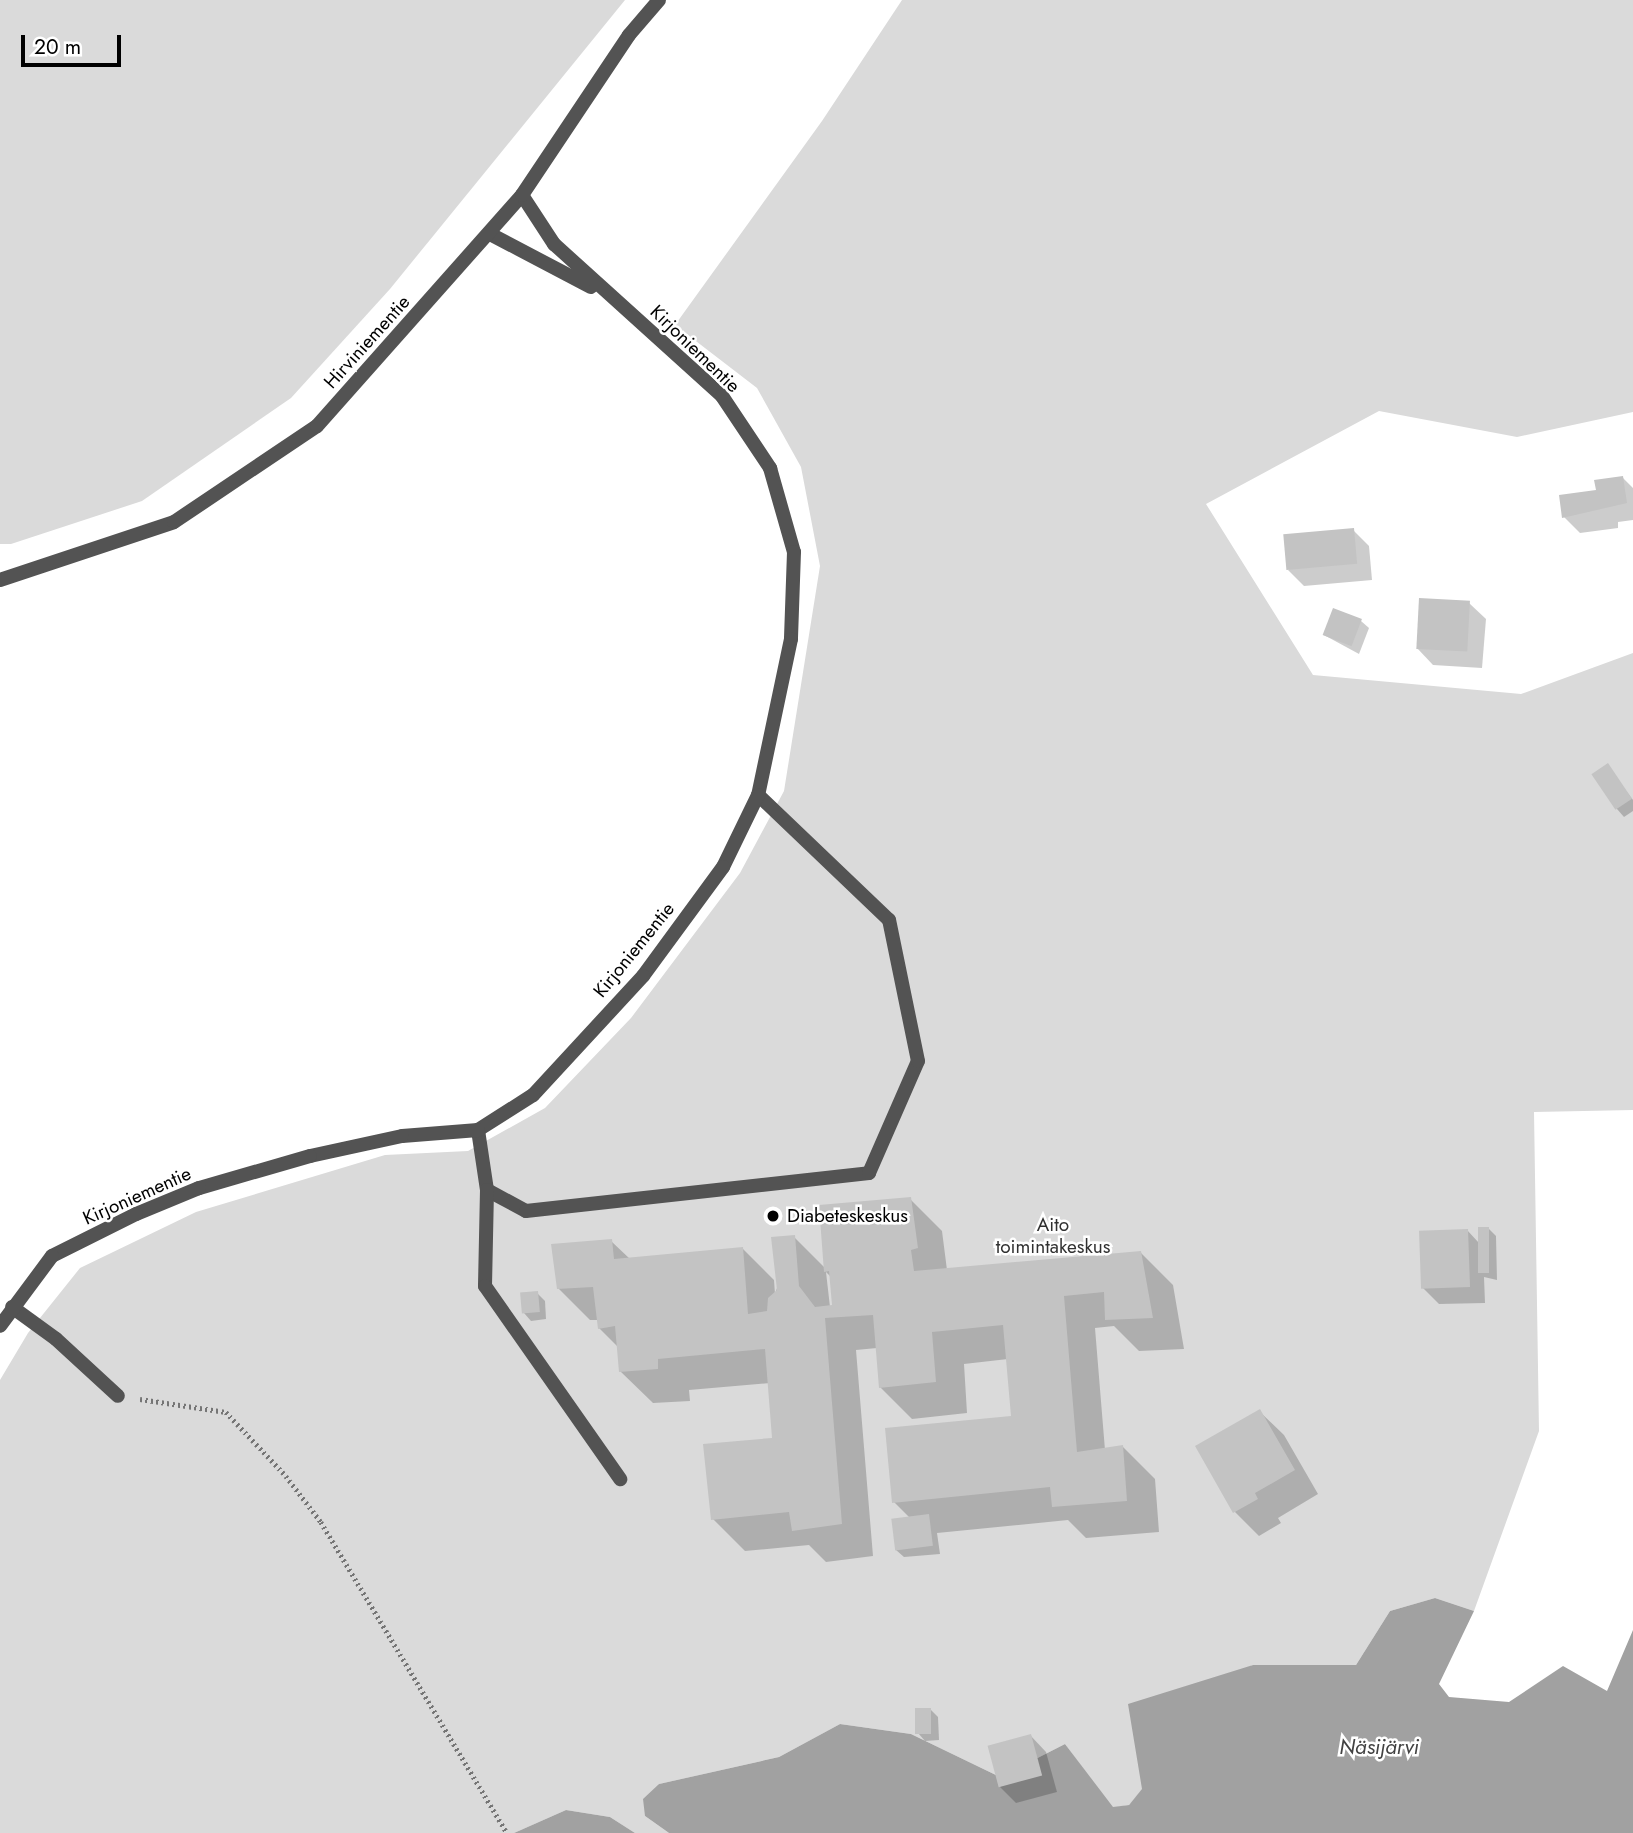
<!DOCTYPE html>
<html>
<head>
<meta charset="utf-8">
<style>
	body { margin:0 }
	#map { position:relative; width:1633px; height:1833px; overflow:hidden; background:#fff; font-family:Jost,sans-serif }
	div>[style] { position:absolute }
	.green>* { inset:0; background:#dadada }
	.water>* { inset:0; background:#a1a1a1 }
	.shadow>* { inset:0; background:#0003 }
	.building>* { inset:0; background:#c3c3c3; transform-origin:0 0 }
	.path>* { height:4.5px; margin-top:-2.25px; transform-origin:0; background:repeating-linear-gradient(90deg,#757575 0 2px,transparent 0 5.5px) }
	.service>* { height:14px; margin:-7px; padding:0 7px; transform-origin:7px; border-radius:7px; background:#535353 }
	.minor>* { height:14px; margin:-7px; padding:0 7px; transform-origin:7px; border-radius:7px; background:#535353 }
	.tertiary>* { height:14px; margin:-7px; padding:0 7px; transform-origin:7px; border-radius:7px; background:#535353 }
	.dots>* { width:19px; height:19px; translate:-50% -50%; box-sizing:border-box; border:4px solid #fff; border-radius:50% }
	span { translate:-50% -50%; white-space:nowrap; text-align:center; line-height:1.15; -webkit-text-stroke:5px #fff; paint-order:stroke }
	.street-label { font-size:19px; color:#000 }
	.poi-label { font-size:19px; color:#000 }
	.left { translate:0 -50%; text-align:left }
	.park-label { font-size:19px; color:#313131 }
	.water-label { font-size:21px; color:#424242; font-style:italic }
	.scale { position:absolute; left:21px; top:35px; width:100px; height:32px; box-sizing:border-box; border:4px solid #000; border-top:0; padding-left:9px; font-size:21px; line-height:24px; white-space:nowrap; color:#000; -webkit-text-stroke:5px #fff; paint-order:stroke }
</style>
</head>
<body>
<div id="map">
	<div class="green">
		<i style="clip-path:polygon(0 0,625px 0,390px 289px,291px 398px,142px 501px,11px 544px,0 544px)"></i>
		<i style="clip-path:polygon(902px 0,1633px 0,1633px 412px,1517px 437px,1379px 411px,1206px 504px,1313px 675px,1521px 694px,1633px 653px,1633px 1110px,1534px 1112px,1539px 1431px,1474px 1611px,1435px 1598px,1390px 1611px,1356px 1665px,1252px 1665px,1129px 1805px,1112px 1808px,1065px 1744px,1000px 1777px,911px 1734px,840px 1724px,779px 1757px,659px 1784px,645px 1816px,669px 1833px,635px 1833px,610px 1817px,566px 1810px,514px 1833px,0 1833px,0 1380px,28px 1333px,80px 1268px,196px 1212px,385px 1155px,468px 1151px,545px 1108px,631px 1018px,740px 873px,784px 791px,820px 566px,801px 467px,757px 388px,675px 325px,822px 121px)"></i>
	</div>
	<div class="water">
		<i style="clip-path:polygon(1435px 1598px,1474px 1611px,1439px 1684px,1449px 1697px,1509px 1702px,1563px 1666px,1607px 1691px,1633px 1630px,1633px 1833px,669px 1833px,645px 1816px,643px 1799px,659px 1784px,779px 1757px,840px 1724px,911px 1734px,1000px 1777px,1065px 1744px,1113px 1807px,1129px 1805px,1142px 1789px,1128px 1704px,1253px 1665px,1356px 1665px,1390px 1611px)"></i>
		<i style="clip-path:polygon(566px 1810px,610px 1817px,635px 1833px,514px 1833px)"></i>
	</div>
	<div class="shadow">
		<i style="clip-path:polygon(1623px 478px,1633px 488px,1633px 520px,1618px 522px,1618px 528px,1580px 533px,1564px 517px)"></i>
		<i style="clip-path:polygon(1353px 530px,1369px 546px,1372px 580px,1304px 586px,1288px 570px)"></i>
		<i style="clip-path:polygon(1469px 603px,1486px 619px,1482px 668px,1433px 665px,1417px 648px)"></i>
		<i style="clip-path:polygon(1361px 621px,1369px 628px,1359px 654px,1324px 635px)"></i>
		<i style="clip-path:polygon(1607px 766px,1633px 800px,1633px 811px,1624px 817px,1617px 809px)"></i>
		<i style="clip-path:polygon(evenodd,910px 1199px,942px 1231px,947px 1270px,1141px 1253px,1173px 1285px,1184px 1349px,1139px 1351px,1114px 1326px,1095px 1328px,1105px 1450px,1123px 1447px,1155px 1479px,1159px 1532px,1086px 1538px,1068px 1520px,937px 1533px,940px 1554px,904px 1557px,896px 1550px,910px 1518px,894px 1502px,1013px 1417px,1008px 1359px,964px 1364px,967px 1413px,912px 1419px,880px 1387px,877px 1348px,856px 1350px,873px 1556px,826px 1562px,809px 1545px,745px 1551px,713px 1519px,774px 1439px,770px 1383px,689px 1390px,690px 1401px,653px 1403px,620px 1371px,619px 1348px,599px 1328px,598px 1320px,590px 1320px,558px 1288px,611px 1241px,630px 1259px,742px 1248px,774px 1280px,775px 1294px,794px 1237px,825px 1268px,910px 1199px,826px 1272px,831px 1277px,834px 1307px,830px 1307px,826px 1272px)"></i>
		<i style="clip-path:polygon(1488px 1228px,1496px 1236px,1497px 1280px,1484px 1277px,1485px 1303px,1439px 1304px,1423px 1288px,1467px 1230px,1479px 1243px)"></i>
		<i style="clip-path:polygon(537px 1293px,545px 1301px,546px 1319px,531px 1321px,524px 1313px)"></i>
		<i style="clip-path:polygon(1259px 1411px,1284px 1435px,1318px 1494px,1278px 1518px,1281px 1523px,1259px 1536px,1235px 1512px)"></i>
		<i style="clip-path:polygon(930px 1709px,938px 1717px,939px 1740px,925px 1741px,918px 1733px)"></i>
		<i style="clip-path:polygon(1030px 1735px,1046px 1752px,1057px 1792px,1016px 1803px,1000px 1787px)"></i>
	</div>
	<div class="building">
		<i style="clip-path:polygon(1623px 476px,1627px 503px,1562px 518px,1559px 495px,1596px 490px,1594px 480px)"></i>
		<i style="left:1354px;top:528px;width:36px;height:71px;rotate:85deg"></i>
		<i style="left:1419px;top:598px;width:51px;height:51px;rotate:3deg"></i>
		<i style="left:1333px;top:608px;width:31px;height:29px;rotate:21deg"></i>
		<i style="left:1608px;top:763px;width:43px;height:20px;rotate:56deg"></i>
		<i style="clip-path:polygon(911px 1197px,918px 1248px,911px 1250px,914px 1271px,1141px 1251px,1153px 1318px,1105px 1320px,1104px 1292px,1064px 1296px,1077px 1452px,1123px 1445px,1127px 1501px,1052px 1507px,1050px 1487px,892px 1503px,885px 1428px,1011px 1416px,1003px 1325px,932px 1332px,936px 1382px,879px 1388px,873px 1315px,825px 1318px,842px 1524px,792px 1531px,789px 1512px,711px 1520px,703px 1444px,772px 1438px,765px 1349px,658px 1359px,658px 1369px,619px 1372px,615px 1326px,598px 1329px,593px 1287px,557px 1289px,551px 1244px,612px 1239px,614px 1259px,743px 1247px,748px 1314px,767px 1311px,768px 1298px,777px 1290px,771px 1237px,795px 1235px,799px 1286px,815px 1307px,832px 1305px,829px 1271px,824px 1272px,819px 1205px)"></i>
		<i style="left:1478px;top:1227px;width:11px;height:46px"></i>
		<i style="left:1468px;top:1229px;width:58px;height:49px;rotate:88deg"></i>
		<i style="left:538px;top:1291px;width:21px;height:18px;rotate:85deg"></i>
		<i style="clip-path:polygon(1260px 1409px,1295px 1470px,1255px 1493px,1258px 1499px,1233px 1513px,1195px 1446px)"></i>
		<i style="left:929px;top:1514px;width:32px;height:38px;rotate:83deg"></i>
		<i style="left:915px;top:1708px;width:16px;height:26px"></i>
		<i style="left:1031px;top:1734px;width:43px;height:45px;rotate:75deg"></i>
	</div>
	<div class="path">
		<i style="left:140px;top:1399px;width:87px;rotate:8.6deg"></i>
		<i style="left:226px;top:1412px;width:88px;rotate:46.8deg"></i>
		<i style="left:286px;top:1476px;width:58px;rotate:52.7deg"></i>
		<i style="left:321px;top:1522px;width:362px;rotate:59.1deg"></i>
	</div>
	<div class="service">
		<i style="left:478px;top:1130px;width:61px;rotate:81.5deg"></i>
		<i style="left:487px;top:1190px;width:44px;rotate:28.3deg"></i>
		<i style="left:526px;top:1211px;width:345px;rotate:-6.3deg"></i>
		<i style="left:869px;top:1173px;width:122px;rotate:-66.4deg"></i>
		<i style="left:918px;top:1061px;width:144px;rotate:-101.6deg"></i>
		<i style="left:889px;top:920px;width:181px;rotate:-136.3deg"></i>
		<i style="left:487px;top:1190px;width:96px;rotate:91.2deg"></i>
		<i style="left:485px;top:1286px;width:236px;rotate:55deg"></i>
		<i style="left:12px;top:1307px;width:54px;rotate:36deg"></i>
		<i style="left:56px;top:1339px;width:84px;rotate:42.6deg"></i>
	</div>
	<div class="minor">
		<i style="left:490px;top:234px;width:114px;rotate:27.7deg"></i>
		<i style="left:0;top:580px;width:183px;rotate:-18.4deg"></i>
		<i style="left:174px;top:522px;width:172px;rotate:-33.9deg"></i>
		<i style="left:317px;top:426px;width:309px;rotate:-48.4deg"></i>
		<i style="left:522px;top:195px;width:59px;rotate:56.9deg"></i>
		<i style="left:554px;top:244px;width:227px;rotate:42.1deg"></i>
		<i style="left:722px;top:396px;width:87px;rotate:56.3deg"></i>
		<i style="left:770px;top:468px;width:87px;rotate:74.1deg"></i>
		<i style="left:794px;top:552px;width:87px;rotate:92deg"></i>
		<i style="left:791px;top:639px;width:159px;rotate:101.9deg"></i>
		<i style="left:758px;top:795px;width:80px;rotate:115.9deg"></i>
		<i style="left:723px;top:867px;width:135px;rotate:126.3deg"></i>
		<i style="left:643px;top:976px;width:162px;rotate:132.7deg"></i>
		<i style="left:533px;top:1095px;width:65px;rotate:147.5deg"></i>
		<i style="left:478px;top:1130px;width:76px;rotate:175.5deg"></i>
		<i style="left:402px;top:1136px;width:94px;rotate:167.7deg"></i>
		<i style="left:310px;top:1156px;width:116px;rotate:163.9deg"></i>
		<i style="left:199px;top:1188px;width:68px;rotate:157.6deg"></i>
		<i style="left:136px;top:1214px;width:94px;rotate:153.4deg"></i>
		<i style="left:52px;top:1256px;width:87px;rotate:126.6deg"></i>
	</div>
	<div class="tertiary">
		<i style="left:522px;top:195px;width:192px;rotate:-56.2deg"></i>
		<i style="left:629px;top:35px;width:46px;rotate:-49.4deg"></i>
	</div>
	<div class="dots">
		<i style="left:773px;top:1216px;background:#000"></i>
	</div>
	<div class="street-label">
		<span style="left:367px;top:342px;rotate:-48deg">Hirviniementie</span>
		<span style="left:695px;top:349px;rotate:44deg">Kirjoniementie</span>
		<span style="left:634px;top:950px;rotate:-51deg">Kirjoniementie</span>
		<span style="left:137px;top:1196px;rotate:-24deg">Kirjoniementie</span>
	</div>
	<div class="poi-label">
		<span class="left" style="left:787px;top:1216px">Diabeteskeskus</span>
	</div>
	<div class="park-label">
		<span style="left:1053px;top:1236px">Aito<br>toimintakeskus</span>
	</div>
	<div class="water-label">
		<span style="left:1379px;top:1747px">Näsijärvi</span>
	</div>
	<div class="scale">20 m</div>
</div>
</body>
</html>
